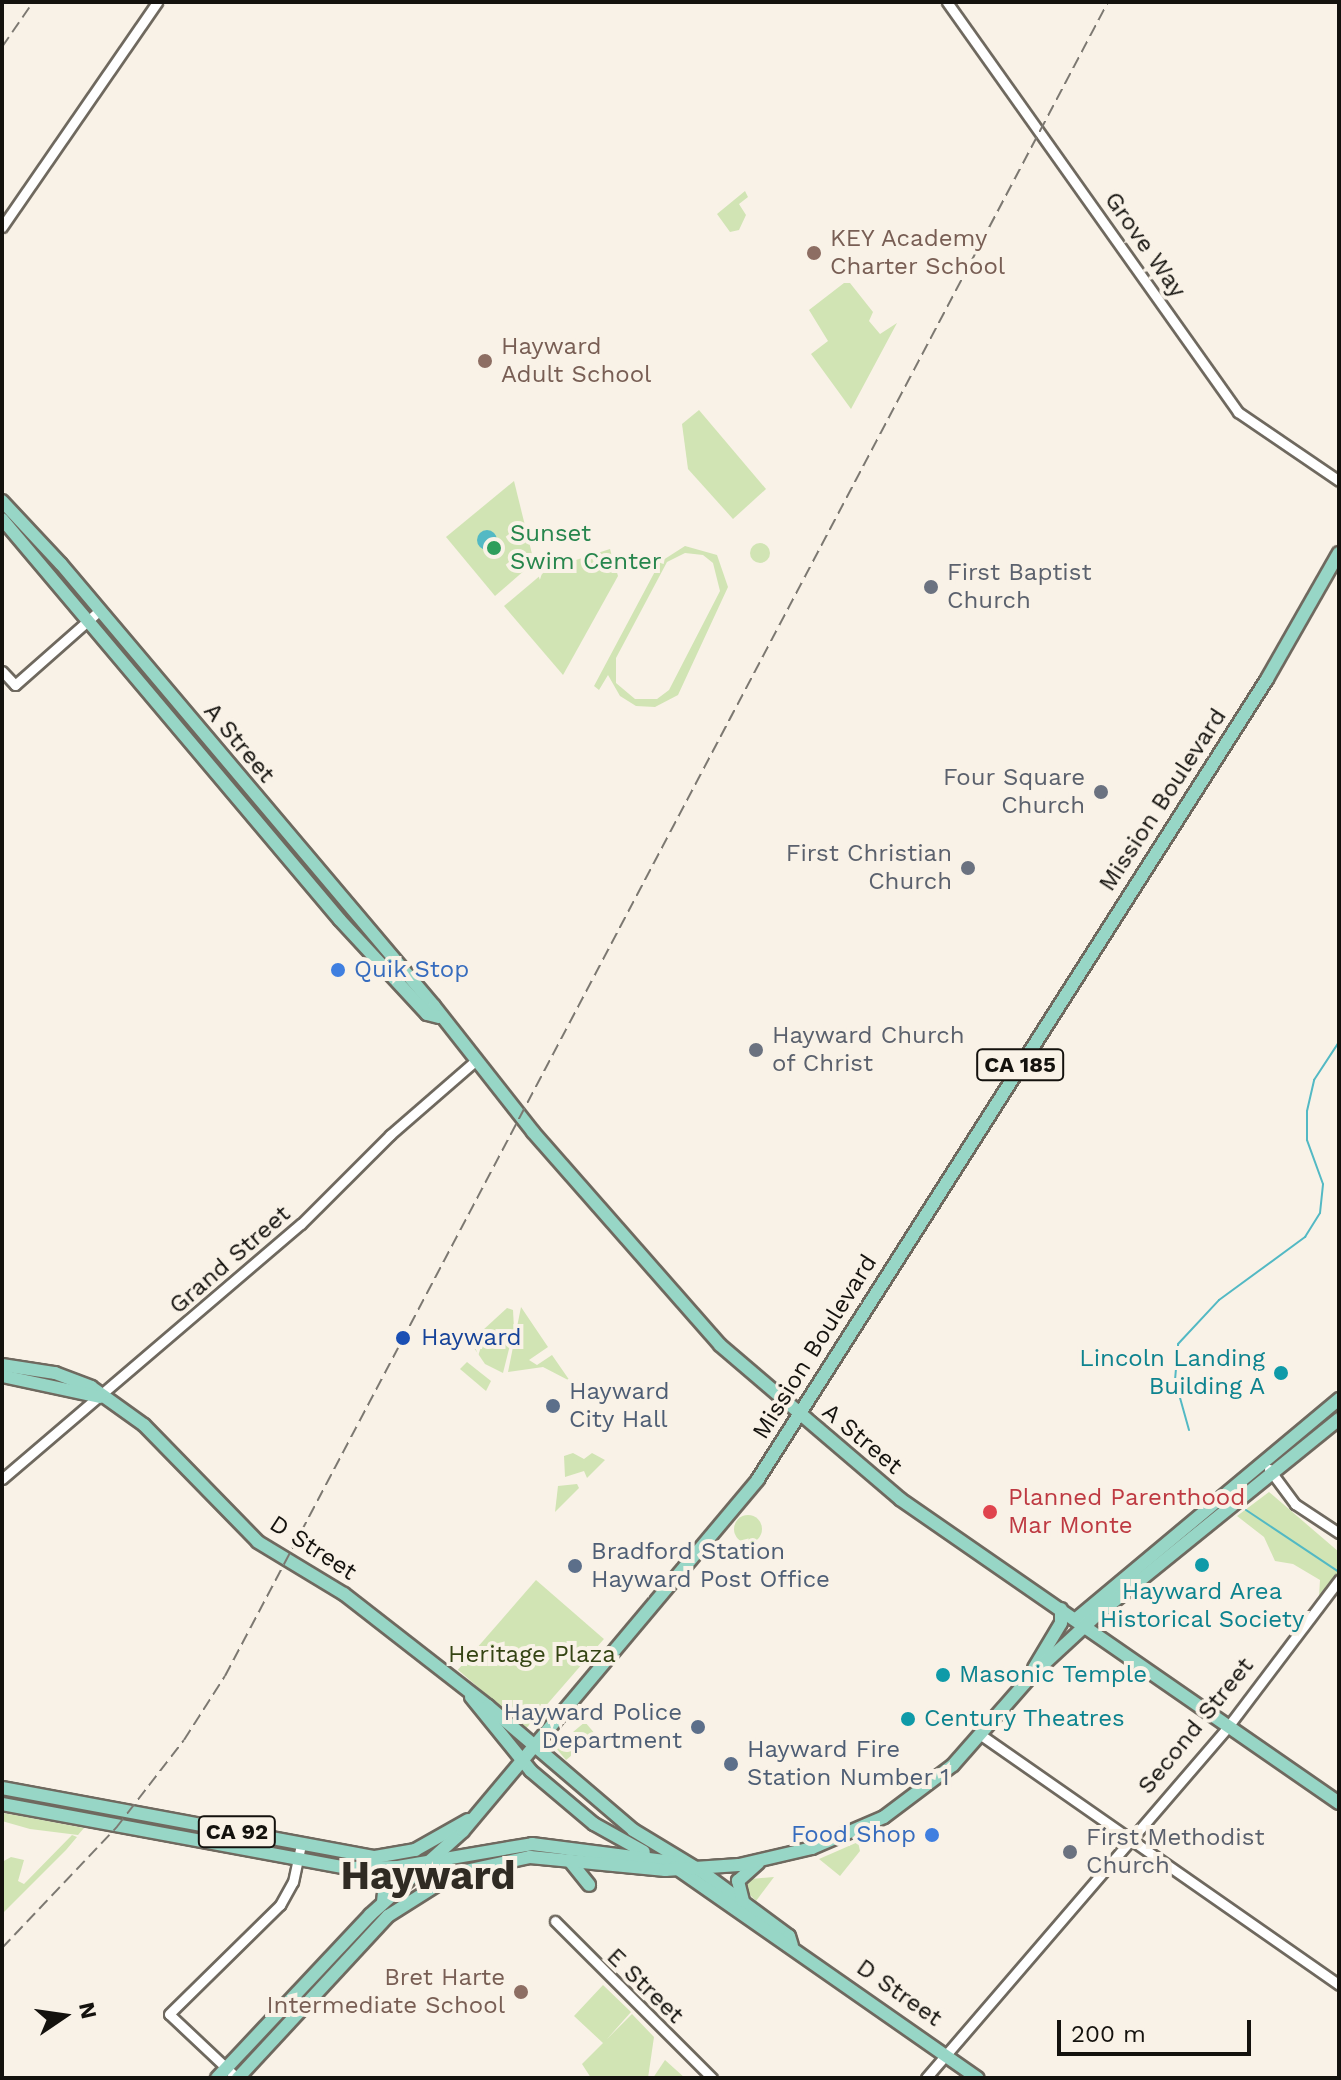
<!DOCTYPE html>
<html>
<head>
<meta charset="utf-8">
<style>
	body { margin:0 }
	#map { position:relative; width:1341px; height:2080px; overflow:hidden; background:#f9f2e7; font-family:"Work Sans",sans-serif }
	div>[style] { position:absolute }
	.green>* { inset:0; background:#d1e4b4; transform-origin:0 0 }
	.round { border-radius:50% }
	.water>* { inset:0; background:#53b9c4 }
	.stream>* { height:2px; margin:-1px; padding:0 1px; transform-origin:1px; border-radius:1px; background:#53b9c4 }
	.roads { filter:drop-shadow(2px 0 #6f695f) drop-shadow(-2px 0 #6f695f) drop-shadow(0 2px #6f695f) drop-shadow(0 -2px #6f695f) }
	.minor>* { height:9px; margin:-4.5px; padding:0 4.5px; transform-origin:4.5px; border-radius:4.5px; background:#fff }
	.major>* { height:12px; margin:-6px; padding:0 6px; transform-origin:6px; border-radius:6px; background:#97d6c6 }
	.rail>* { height:2px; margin-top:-1px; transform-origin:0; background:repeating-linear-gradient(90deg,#7c7871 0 12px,transparent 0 18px) }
	.dots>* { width:22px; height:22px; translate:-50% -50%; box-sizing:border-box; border:4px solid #f9f2e7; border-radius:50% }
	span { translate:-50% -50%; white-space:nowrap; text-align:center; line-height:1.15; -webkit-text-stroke:8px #f9f2e7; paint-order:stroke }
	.shield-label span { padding:2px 6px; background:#f9f2e7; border:2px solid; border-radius:6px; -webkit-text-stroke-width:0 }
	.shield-label { font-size:22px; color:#14120e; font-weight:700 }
	.education-label { font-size:24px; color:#785e54 }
	.left { translate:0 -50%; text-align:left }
	.right { translate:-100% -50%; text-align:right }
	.street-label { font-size:24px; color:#14120e }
	.leisure-label { font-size:24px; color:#27864d }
	.worship-label { font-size:24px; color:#5b616d }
	.shop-label { font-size:24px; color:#366cbe }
	.transit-label { font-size:24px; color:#164399 }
	.culture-label { font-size:24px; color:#0d838f }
	.service-label { font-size:24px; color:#4e5e75 }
	.health-label { font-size:24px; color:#be3a42 }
	.park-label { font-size:24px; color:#344413 }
	.town-label { font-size:40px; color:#302b23; font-weight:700 }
	.frame { position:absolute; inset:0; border:4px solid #14120e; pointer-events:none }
	.north { position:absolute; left:24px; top:1976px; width:80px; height:80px; -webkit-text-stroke:6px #f9f2e7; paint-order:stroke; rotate:77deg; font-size:22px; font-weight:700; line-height:32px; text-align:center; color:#14120e }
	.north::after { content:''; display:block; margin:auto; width:28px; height:36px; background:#14120e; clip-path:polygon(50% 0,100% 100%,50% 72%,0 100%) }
	.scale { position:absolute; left:1057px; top:2020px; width:194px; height:36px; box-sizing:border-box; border:4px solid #14120e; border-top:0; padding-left:10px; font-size:24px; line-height:28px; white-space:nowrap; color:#14120e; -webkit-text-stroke:6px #f9f2e7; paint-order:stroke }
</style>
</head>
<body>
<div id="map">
	<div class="green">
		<i style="clip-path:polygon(745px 191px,748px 197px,739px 204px,746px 215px,739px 230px,730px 232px,717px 214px)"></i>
		<i style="clip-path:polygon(844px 283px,850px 283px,873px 312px,869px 321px,880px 334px,897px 323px,851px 409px,811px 354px,828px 341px,809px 310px)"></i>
		<i style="clip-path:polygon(699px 410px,766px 489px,733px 519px,688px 469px,682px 424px)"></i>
		<i style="clip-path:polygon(514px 481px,534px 562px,495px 596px,446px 537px)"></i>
		<i class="round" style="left:750px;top:543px;width:20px;height:20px"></i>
		<i style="clip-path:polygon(evenodd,685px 546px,717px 555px,728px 587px,678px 695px,655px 707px,636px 706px,620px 696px,608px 675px,599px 690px,594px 686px,660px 562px,685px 546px,685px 553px,703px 555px,713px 563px,720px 591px,669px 690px,657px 699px,635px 699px,616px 683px,616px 658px,667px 562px,685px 553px)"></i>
		<i style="clip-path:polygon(610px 549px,618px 576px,563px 675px,504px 606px,548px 569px)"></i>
		<i style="clip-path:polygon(521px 1307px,548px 1347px,529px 1360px,537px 1365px,552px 1355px,570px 1381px,543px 1367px,508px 1372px)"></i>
		<i style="clip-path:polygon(507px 1308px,513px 1310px,514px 1329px,503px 1373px,485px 1364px,470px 1342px)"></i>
		<i style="clip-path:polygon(467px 1362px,491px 1381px,486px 1391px,460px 1369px)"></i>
		<i style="clip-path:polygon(573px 1453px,584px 1459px,592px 1453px,605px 1460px,587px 1478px,584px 1471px,565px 1477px,564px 1456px)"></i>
		<i style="clip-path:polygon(577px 1484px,579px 1488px,555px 1512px,558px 1486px)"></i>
		<i style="clip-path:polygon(1269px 1492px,1339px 1552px,1339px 1584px,1335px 1579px,1319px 1597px,1320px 1580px,1293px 1564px,1275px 1561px,1264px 1537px,1237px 1516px)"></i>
		<i class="round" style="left:734px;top:1515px;width:28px;height:28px"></i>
		<i style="left:536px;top:1580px;width:90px;height:119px;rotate:41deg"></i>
		<i style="left:585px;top:1722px;width:17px;height:39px;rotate:50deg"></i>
		<i style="clip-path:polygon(2px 1813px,21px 1816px,84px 1828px,78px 1835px,30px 1829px,2px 1821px)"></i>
		<i style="clip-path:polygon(72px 1835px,77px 1837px,66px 1850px,2px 1914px,2px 1862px,11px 1857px,24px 1860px,18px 1881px,24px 1884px)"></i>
		<i style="clip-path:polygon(858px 1842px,860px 1851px,840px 1876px,819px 1859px)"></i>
		<i style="clip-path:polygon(774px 1877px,756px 1901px,743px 1888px,751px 1879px)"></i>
		<i style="clip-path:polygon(603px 1985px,631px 2012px,607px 2039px,632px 2014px,654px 2037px,648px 2078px,591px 2078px,582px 2064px,603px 2043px,574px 2016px)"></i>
		<i style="clip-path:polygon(665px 2060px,685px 2078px,653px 2078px)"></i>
	</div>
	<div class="water">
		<i class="round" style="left:477px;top:530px;width:20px;height:20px"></i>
	</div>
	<div class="stream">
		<i style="left:1189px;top:1430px;width:52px;rotate:-105.6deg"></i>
		<i style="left:1175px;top:1380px;width:36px;rotate:-85deg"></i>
		<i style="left:1178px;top:1344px;width:60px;rotate:-47deg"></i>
		<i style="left:1219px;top:1300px;width:107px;rotate:-36.2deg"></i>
		<i style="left:1305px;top:1237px;width:28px;rotate:-58deg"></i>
		<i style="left:1320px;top:1213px;width:29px;rotate:-84deg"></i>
		<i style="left:1323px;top:1184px;width:47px;rotate:-110deg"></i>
		<i style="left:1307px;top:1140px;width:29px;rotate:-90deg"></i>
		<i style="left:1307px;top:1111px;width:32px;rotate:-77deg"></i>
		<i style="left:1314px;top:1080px;width:45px;rotate:-56.7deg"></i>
		<i style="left:1246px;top:1510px;width:112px;rotate:33.7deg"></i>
	</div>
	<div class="roads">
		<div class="minor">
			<i style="left:947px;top:2px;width:503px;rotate:54.63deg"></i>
			<i style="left:1238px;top:412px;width:122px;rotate:34.3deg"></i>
			<i style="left:2px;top:227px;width:273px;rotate:-55.4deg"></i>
			<i style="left:2px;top:671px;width:19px;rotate:47deg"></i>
			<i style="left:15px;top:685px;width:112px;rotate:-41.4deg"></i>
			<i style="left:1269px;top:1469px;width:44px;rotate:53.4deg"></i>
			<i style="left:1295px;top:1504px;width:53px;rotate:33.4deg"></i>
			<i style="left:2px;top:1479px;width:393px;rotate:-40.5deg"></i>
			<i style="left:301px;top:1224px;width:126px;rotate:-45deg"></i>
			<i style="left:390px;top:1135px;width:113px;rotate:-41deg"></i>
			<i style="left:981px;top:1735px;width:437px;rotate:34.9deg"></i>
			<i style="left:555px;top:1921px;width:222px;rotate:45deg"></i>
			<i style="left:237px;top:2078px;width:93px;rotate:-136.7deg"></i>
			<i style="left:169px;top:2014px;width:156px;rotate:-44.5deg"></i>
			<i style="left:280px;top:1905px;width:26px;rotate:-61deg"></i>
			<i style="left:293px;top:1882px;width:39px;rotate:-78deg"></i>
			<i style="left:926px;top:2078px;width:462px;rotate:-49.3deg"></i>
			<i style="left:1227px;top:1728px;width:186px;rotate:-52.9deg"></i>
		</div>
		<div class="major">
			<i style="left:2px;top:501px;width:86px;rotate:46.9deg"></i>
			<i style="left:61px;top:564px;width:578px;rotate:49.84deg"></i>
			<i style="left:434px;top:1006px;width:160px;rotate:51.8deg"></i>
			<i style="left:533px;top:1132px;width:283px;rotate:48.7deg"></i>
			<i style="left:720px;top:1345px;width:237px;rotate:40.5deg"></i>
			<i style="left:900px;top:1499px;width:534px;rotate:34.7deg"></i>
			<i style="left:2px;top:519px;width:524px;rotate:49.87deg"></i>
			<i style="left:340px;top:920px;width:128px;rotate:47.2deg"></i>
			<i style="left:427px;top:1014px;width:12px;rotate:14deg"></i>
			<i style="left:2px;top:1365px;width:54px;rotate:8.6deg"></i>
			<i style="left:55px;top:1373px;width:39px;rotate:21deg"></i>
			<i style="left:91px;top:1387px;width:65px;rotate:35.6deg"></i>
			<i style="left:144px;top:1425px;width:163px;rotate:45.7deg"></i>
			<i style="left:258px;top:1542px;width:100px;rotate:31.2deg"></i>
			<i style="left:344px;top:1594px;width:182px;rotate:37.9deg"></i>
			<i style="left:488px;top:1706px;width:191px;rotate:40.5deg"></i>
			<i style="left:633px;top:1830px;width:79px;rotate:31.1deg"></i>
			<i style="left:701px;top:1871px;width:109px;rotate:36.5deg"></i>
			<i style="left:789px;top:1936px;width:10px;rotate:73deg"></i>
			<i style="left:2px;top:1376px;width:100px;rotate:12.1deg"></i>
			<i style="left:1076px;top:1619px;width:343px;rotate:-39.9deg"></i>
			<i style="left:1034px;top:1668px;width:52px;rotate:-59deg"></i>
			<i style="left:1061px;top:1623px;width:14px;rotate:-90deg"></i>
			<i style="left:471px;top:1697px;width:95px;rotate:51deg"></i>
			<i style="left:531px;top:1771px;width:82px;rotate:40.1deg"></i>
			<i style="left:594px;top:1824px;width:57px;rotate:29.2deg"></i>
			<i style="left:2px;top:1788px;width:379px;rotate:10.5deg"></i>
			<i style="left:375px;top:1857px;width:41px;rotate:-9.9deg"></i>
			<i style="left:415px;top:1850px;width:61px;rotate:-29.5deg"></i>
			<i style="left:2px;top:1804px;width:352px;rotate:10.5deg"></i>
			<i style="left:348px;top:1868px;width:50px;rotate:-1.1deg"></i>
			<i style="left:398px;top:1867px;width:136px;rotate:-9.7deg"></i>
			<i style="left:532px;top:1844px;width:149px;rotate:7.3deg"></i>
			<i style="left:569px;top:1860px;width:32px;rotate:51deg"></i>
			<i style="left:675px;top:1867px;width:369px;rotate:34.9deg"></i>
			<i style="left:365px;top:1871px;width:23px;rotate:31deg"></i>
			<i style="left:385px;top:1883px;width:20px;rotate:96deg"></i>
			<i style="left:743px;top:1901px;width:21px;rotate:-104deg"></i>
			<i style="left:738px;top:1881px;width:27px;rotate:-42deg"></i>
			<i style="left:217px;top:2078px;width:224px;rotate:-46.8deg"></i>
			<i style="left:370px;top:1915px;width:125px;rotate:-42.1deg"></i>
			<i style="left:463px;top:1831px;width:459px;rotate:-50deg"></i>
			<i style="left:758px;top:1479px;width:948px;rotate:-57.53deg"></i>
			<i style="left:1267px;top:679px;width:145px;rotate:-60.3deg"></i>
			<i style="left:238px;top:2078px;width:221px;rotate:-47.2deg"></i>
			<i style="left:388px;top:1916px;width:80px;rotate:-32.3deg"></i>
			<i style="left:456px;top:1873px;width:76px;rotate:-12.2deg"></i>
			<i style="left:530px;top:1857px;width:136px;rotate:5.5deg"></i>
			<i style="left:665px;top:1870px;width:74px;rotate:-3.9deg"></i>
			<i style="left:739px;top:1865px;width:75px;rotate:-13.1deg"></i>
			<i style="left:812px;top:1848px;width:78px;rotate:-23.3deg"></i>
			<i style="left:884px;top:1817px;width:86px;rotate:-37deg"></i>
			<i style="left:953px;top:1765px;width:121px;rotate:-48.7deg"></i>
			<i style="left:1033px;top:1674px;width:87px;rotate:-42.7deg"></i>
			<i style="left:1097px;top:1615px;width:311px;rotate:-39deg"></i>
		</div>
	</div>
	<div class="rail">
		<i style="left:2px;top:47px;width:55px;rotate:-55.4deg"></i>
		<i style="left:2px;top:1948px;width:166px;rotate:-46.5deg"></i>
		<i style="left:116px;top:1828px;width:111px;rotate:-52.3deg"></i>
		<i style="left:184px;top:1740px;width:76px;rotate:-57.4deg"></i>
		<i style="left:225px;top:1676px;width:1893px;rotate:-62.19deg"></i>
	</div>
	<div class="dots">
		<i style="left:814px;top:253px;background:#8d6e63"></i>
		<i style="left:485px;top:361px;background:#8d6e63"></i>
		<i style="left:494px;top:548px;background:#2e9e5b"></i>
		<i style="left:931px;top:587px;background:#6b7280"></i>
		<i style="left:1101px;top:792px;background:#6b7280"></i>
		<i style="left:968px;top:868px;background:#6b7280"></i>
		<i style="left:338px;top:970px;background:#3f7fe0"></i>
		<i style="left:756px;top:1050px;background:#6b7280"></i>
		<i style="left:403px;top:1338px;background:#1a4fb4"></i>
		<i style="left:1281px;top:1373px;background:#0f9aa8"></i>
		<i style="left:553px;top:1406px;background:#5c6f8a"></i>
		<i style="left:990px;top:1512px;background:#e0444e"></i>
		<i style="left:1202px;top:1565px;background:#0f9aa8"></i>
		<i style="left:575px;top:1566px;background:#5c6f8a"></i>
		<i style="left:943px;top:1675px;background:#0f9aa8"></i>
		<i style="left:908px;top:1719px;background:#0f9aa8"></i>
		<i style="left:698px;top:1727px;background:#5c6f8a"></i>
		<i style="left:731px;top:1764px;background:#5c6f8a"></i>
		<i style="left:932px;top:1835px;background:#3f7fe0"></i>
		<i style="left:1070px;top:1852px;background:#6b7280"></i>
		<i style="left:521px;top:1992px;background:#8d6e63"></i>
	</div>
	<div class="shield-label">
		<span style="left:1020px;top:1065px">CA 185</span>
		<span style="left:237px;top:1832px">CA 92</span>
	</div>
	<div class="education-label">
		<span class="left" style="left:830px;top:253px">KEY Academy<br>Charter School</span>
		<span class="left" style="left:501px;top:361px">Hayward<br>Adult School</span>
		<span class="right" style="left:505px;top:1992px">Bret Harte<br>Intermediate School</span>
	</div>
	<div class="street-label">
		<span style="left:1145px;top:245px;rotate:55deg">Grove Way</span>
		<span style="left:239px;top:743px;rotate:50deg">A Street</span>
		<span style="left:1163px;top:800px;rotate:-57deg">Mission Boulevard</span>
		<span style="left:230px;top:1260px;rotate:-41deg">Grand Street</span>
		<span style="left:815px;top:1347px;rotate:-58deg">Mission Boulevard</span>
		<span style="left:862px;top:1439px;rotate:40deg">A Street</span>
		<span style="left:313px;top:1548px;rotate:33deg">D Street</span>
		<span style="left:1196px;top:1726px;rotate:-51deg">Second Street</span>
		<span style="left:645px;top:1986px;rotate:44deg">E Street</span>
		<span style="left:899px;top:1993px;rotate:35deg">D Street</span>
	</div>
	<div class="leisure-label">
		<span class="left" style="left:510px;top:548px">Sunset<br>Swim Center</span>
	</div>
	<div class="worship-label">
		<span class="left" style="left:947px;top:587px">First Baptist<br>Church</span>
		<span class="right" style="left:1085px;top:792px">Four Square<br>Church</span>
		<span class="right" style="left:952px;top:868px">First Christian<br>Church</span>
		<span class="left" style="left:772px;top:1050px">Hayward Church<br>of Christ</span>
		<span class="left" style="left:1086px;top:1852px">First Methodist<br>Church</span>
	</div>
	<div class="shop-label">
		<span class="left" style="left:354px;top:970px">Quik Stop</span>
		<span class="right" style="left:916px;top:1835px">Food Shop</span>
	</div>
	<div class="transit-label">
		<span class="left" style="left:421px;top:1338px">Hayward</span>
	</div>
	<div class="culture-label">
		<span class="right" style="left:1265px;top:1373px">Lincoln Landing<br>Building A</span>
		<span style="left:1202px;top:1606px">Hayward Area<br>Historical Society</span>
		<span class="left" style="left:959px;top:1675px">Masonic Temple</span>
		<span class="left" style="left:924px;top:1719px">Century Theatres</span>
	</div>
	<div class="service-label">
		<span class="left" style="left:569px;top:1406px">Hayward<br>City Hall</span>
		<span class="left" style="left:591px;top:1566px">Bradford Station<br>Hayward Post Office</span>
		<span class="right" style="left:682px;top:1727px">Hayward Police<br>Department</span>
		<span class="left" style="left:747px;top:1764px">Hayward Fire<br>Station Number 1</span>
	</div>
	<div class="health-label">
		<span class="left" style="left:1008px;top:1512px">Planned Parenthood<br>Mar Monte</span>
	</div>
	<div class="park-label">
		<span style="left:532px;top:1655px">Heritage Plaza</span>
	</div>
	<div class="town-label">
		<span style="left:428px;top:1876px">Hayward</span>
	</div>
	<div class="frame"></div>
	<div class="north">N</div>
	<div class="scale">200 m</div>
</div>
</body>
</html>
